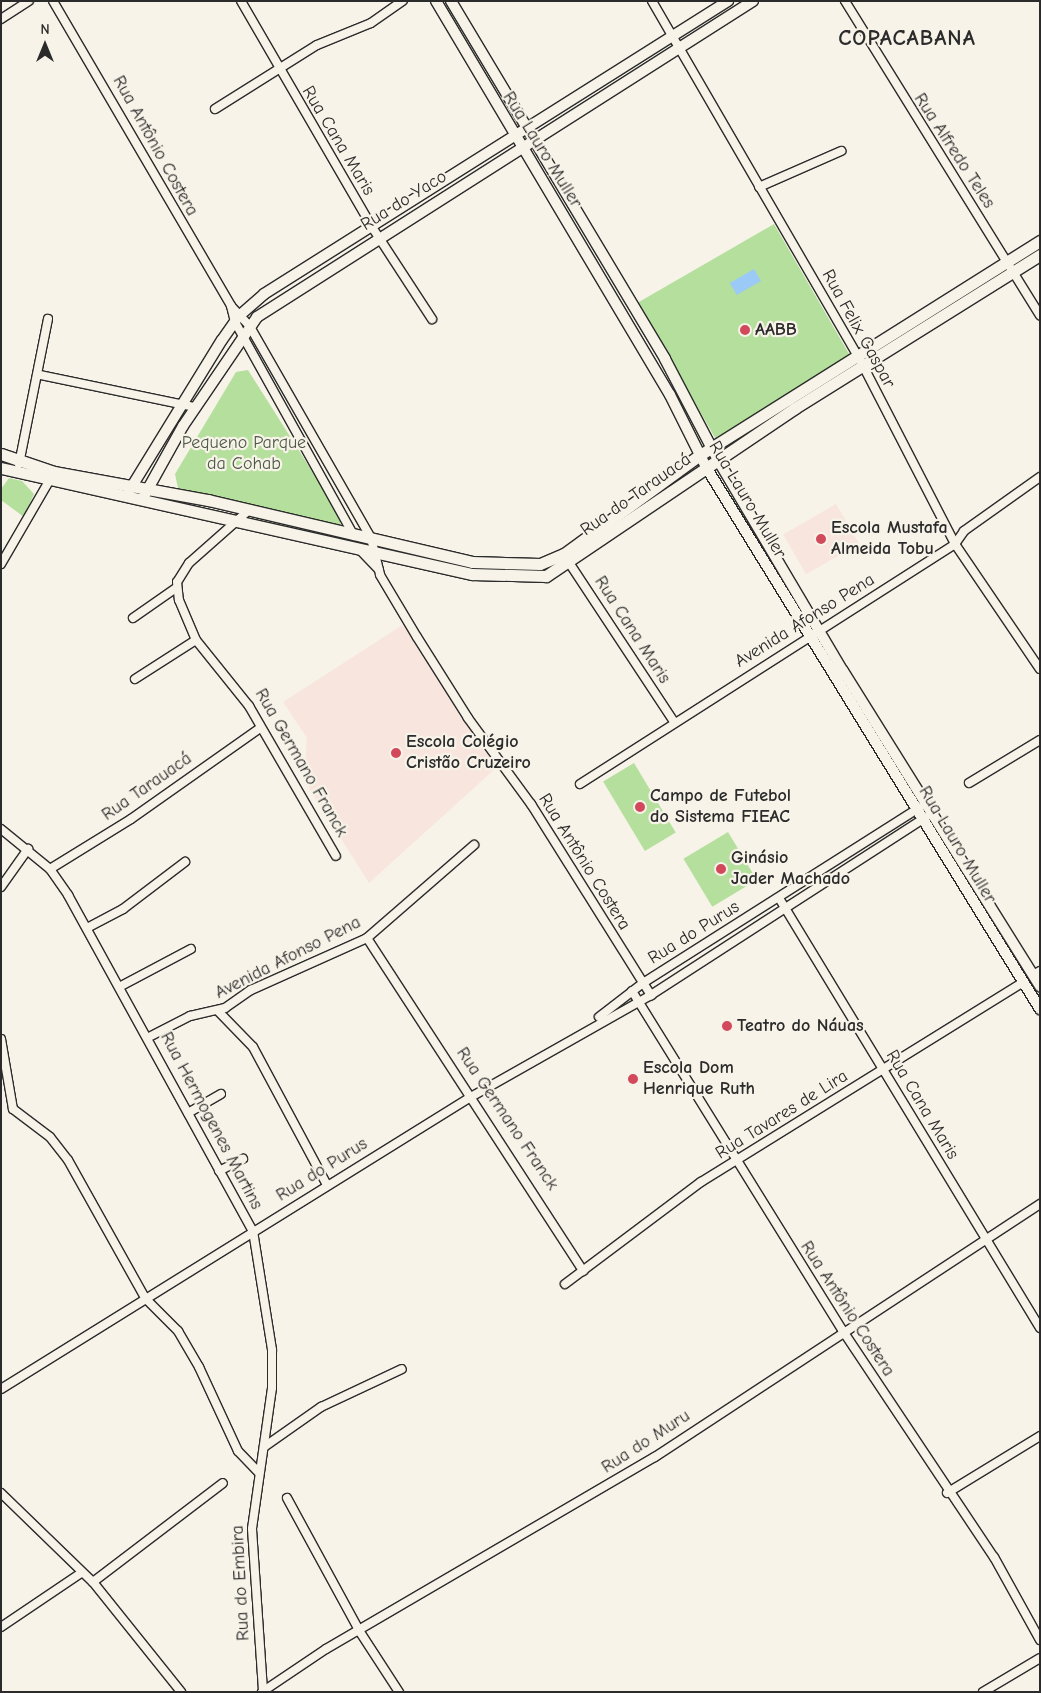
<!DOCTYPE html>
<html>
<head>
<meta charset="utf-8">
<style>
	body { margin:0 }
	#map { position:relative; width:1041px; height:1693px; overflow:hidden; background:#f7f3e8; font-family:"Comic Neue",sans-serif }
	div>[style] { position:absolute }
	.built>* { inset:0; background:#f8e6de; transform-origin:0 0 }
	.green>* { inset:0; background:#b4df9c; transform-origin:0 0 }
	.water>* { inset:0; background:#9ccaf7; transform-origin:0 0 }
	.roads { filter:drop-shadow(1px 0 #2b2b2b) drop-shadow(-1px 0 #2b2b2b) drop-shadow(0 1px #2b2b2b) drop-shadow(0 -1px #2b2b2b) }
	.minor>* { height:8px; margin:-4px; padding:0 4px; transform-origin:4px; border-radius:4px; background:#f7f3e8 }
	.tertiary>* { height:10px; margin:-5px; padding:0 5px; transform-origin:5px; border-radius:5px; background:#f7f3e8 }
	.secondary>* { height:11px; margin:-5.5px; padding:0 5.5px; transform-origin:5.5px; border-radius:5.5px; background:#f7f3e8 }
	.dots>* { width:14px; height:14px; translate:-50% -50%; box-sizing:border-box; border:2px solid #f7f3e8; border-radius:50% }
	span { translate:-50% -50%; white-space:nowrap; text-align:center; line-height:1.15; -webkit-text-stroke:4.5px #f7f3e8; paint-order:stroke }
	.street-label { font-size:18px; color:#2b2b2b }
	.poi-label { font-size:18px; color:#2b2b2b; font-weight:700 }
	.left { translate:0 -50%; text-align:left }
	.park-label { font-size:18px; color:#4d5847 }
	.district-label { font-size:22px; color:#2b2b2b; font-weight:700; letter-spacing:1px }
	.frame { position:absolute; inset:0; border:2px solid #2b2b2b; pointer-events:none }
	.north { position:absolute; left:20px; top:20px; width:50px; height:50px; -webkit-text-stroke:4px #f7f3e8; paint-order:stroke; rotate:0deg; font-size:14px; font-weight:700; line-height:20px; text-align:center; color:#2b2b2b }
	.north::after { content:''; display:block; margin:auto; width:18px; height:22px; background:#2b2b2b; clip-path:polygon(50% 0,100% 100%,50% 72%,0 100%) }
</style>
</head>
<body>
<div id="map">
	<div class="built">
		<i style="left:836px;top:504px;width:46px;height:61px;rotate:60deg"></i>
		<i style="clip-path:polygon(404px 624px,496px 768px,369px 883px,304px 780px,307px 738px,283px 702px)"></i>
	</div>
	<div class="green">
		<i style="left:774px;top:224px;width:156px;height:158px;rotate:60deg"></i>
		<i style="clip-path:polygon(248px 370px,341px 517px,340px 526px,178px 488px,175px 474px,236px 372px)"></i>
		<i style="clip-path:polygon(9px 478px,22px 481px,34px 494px,24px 517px,1px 500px,1px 489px)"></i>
		<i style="left:634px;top:763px;width:81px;height:36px;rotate:59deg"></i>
		<i style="left:728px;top:832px;width:56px;height:52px;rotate:59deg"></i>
	</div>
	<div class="water">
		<i style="left:754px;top:269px;width:14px;height:28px;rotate:60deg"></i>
	</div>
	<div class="roads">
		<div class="minor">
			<i style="left:53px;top:1px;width:353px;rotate:59.7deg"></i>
			<i style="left:231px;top:306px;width:16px;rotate:76deg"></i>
			<i style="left:235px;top:322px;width:245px;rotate:60.9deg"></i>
			<i style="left:241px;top:1px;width:261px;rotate:59.9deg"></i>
			<i style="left:372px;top:227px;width:110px;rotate:56.9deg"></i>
			<i style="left:652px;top:1px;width:410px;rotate:59.9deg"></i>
			<i style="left:858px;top:356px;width:212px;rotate:62.7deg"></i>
			<i style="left:955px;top:544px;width:151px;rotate:55.8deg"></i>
			<i style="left:845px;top:1px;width:370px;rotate:58.2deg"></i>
			<i style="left:1px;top:19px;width:33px;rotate:-33deg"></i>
			<i style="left:215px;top:109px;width:120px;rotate:-32.1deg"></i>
			<i style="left:317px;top:45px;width:58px;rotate:-22.2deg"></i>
			<i style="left:371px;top:23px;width:39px;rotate:-35deg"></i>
			<i style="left:759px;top:187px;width:90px;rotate:-23.7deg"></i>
			<i style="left:231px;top:306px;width:26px;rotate:47deg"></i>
			<i style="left:249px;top:325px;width:245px;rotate:60.2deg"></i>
			<i style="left:371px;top:538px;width:38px;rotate:76deg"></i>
			<i style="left:380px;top:575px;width:72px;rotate:59.2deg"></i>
			<i style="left:417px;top:637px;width:96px;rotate:57.8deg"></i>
			<i style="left:468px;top:718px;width:107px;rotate:53.8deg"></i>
			<i style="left:531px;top:804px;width:226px;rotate:57.9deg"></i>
			<i style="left:40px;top:375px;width:158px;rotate:11.7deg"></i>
			<i style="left:19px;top:464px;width:148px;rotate:-78.7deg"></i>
			<i style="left:249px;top:510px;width:80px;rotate:138.5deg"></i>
			<i style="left:189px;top:563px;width:22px;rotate:122deg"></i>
			<i style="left:177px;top:582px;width:18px;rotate:84deg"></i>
			<i style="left:179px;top:600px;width:43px;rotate:67deg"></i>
			<i style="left:196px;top:640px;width:85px;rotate:51.2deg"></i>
			<i style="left:249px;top:706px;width:173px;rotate:59.9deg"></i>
			<i style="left:359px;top:549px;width:28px;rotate:46deg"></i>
			<i style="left:566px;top:558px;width:196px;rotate:56.6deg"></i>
			<i style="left:1px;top:564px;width:102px;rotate:-59.9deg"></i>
			<i style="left:133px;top:618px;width:52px;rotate:-34.9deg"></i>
			<i style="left:135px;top:679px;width:72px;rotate:-32.6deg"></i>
			<i style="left:969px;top:783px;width:83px;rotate:-31.2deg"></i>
			<i style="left:580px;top:784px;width:445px;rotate:-32.6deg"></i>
			<i style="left:955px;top:544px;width:16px;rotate:-55deg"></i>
			<i style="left:964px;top:531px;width:93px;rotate:-35.4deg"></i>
			<i style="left:1px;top:829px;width:63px;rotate:39.2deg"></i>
			<i style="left:50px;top:869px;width:32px;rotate:55deg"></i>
			<i style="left:68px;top:895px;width:384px;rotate:61.2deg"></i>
			<i style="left:253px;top:1231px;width:121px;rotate:80.9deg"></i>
			<i style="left:272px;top:1350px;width:38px;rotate:90deg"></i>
			<i style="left:272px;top:1388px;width:142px;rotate:98.1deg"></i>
			<i style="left:252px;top:1529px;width:163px;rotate:86.1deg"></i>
			<i style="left:50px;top:869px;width:95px;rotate:-31.7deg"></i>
			<i style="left:131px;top:819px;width:158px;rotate:-35.2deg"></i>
			<i style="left:1px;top:887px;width:47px;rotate:-54.6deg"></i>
			<i style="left:779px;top:898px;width:503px;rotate:58.74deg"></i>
			<i style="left:87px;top:928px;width:41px;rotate:-27.8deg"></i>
			<i style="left:123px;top:909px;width:78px;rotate:-37.2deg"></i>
			<i style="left:367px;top:938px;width:397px;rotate:57deg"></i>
			<i style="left:1033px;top:975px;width:8px;rotate:-30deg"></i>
			<i style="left:121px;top:986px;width:79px;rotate:-27.9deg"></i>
			<i style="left:632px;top:991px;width:400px;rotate:58.2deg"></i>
			<i style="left:843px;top:1331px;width:272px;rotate:56.3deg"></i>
			<i style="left:994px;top:1557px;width:95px;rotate:61deg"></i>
			<i style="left:218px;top:1011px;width:50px;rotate:45.8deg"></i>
			<i style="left:253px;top:1047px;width:157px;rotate:61.8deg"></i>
			<i style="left:599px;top:1017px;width:56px;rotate:-37.7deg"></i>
			<i style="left:643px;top:983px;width:328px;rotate:-32.4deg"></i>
			<i style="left:149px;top:1037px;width:46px;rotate:-27.1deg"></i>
			<i style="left:190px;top:1016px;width:36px;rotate:-13deg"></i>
			<i style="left:225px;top:1008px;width:32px;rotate:-35deg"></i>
			<i style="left:251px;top:990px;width:127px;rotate:-24.1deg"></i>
			<i style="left:367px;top:938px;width:142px;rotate:-41deg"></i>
			<i style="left:1px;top:1039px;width:71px;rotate:80.3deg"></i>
			<i style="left:13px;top:1109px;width:46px;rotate:37.1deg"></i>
			<i style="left:50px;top:1137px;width:29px;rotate:52deg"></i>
			<i style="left:68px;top:1160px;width:158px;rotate:60.8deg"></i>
			<i style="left:145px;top:1298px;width:47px;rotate:45deg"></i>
			<i style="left:178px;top:1331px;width:42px;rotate:59.7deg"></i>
			<i style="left:199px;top:1367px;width:93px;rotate:65.1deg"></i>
			<i style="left:238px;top:1451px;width:29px;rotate:46deg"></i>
			<i style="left:188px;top:1113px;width:38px;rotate:-30deg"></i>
			<i style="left:219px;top:1171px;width:27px;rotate:-27deg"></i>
			<i style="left:565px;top:1284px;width:170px;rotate:-36.9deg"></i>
			<i style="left:701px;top:1182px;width:379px;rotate:-31.8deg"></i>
			<i style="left:1px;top:1389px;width:551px;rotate:-31.87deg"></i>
			<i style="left:469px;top:1098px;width:209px;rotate:-29.5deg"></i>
			<i style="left:651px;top:995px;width:328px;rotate:-32.9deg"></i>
			<i style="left:264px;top:1447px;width:70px;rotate:-35.1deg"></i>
			<i style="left:321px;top:1407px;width:89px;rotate:-25.1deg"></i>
			<i style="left:1px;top:1493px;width:128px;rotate:44.1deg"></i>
			<i style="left:93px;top:1582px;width:141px;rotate:51.3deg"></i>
			<i style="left:947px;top:1493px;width:109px;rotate:-31.5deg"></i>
			<i style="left:287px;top:1498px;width:153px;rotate:61.4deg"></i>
			<i style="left:360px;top:1632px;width:72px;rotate:57deg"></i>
			<i style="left:93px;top:1582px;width:163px;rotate:-37.3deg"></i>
			<i style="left:1px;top:1627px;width:97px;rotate:-34deg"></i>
			<i style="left:262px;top:1692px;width:77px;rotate:-33.9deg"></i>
			<i style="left:326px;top:1649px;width:381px;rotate:-30.3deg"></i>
			<i style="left:655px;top:1457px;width:461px;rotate:-33.3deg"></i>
			<i style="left:983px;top:1692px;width:66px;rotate:-30.8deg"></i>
		</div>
		<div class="tertiary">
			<i style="left:436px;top:1px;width:458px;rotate:59.3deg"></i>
			<i style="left:670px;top:395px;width:80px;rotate:63.4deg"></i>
			<i style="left:706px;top:467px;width:637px;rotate:58.36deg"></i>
			<i style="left:451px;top:1px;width:417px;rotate:59.1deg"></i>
			<i style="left:665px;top:359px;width:114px;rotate:62.3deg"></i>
			<i style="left:718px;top:460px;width:245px;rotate:59.4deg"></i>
			<i style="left:843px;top:671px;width:372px;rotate:58deg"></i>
			<i style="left:129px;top:491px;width:177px;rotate:-58.4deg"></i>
			<i style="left:222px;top:340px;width:29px;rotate:-55deg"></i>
			<i style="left:239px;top:316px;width:33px;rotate:-41deg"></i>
			<i style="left:264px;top:294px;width:549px;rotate:-32.27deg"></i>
			<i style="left:144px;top:496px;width:80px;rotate:-60.9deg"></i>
			<i style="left:183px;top:426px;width:132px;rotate:-55.8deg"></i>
			<i style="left:257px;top:317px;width:588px;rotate:-32.5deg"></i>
		</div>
		<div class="secondary">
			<i style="left:1px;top:454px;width:56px;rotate:18.8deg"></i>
			<i style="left:54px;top:472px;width:157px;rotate:10.3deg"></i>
			<i style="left:208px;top:500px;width:271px;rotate:13.2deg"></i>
			<i style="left:472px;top:562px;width:68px;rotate:1.7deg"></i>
			<i style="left:540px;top:564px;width:26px;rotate:-23deg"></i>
			<i style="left:564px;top:554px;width:168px;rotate:-36.1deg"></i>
			<i style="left:700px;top:455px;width:402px;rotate:-32.2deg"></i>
			<i style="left:1px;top:468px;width:483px;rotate:12.7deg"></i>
			<i style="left:472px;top:574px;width:74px;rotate:1.5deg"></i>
			<i style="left:546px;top:576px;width:300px;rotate:-34deg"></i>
			<i style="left:795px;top:408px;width:289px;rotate:-32deg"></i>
		</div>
	</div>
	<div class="dots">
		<i style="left:745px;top:330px;background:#d1495b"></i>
		<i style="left:821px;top:539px;background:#d1495b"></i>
		<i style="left:396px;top:753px;background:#d1495b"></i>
		<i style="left:640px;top:807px;background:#d1495b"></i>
		<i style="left:721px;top:869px;background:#d1495b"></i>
		<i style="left:727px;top:1026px;background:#d1495b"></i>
		<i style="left:633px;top:1079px;background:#d1495b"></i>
	</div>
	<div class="street-label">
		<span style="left:338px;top:141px;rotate:59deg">Rua Cana Maris</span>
		<span style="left:155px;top:146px;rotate:61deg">Rua Antônio Costera</span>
		<span style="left:542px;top:150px;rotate:58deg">Rua Lauro Muller</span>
		<span style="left:954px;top:151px;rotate:57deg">Rua Alfredo Teles</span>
		<span style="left:404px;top:201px;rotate:-32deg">Rua do Yaco</span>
		<span style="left:858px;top:329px;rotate:61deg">Rua Felix Gaspar</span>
		<span style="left:636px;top:495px;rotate:-35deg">Rua do Tarauacá</span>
		<span style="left:747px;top:500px;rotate:59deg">Rua Lauro Muller</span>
		<span style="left:805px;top:621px;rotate:-32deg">Avenida Afonso Pena</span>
		<span style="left:632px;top:630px;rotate:57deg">Rua Cana Maris</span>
		<span style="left:301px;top:763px;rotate:60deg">Rua Germano Franck</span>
		<span style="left:147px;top:787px;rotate:-35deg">Rua Tarauacá</span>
		<span style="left:957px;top:845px;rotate:59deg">Rua Lauro Muller</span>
		<span style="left:584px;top:862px;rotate:58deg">Rua Antônio Costera</span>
		<span style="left:694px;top:933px;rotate:-32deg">Rua do Purus</span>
		<span style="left:288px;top:958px;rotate:-27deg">Avenida Afonso Pena</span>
		<span style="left:922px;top:1105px;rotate:59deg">Rua Cana Maris</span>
		<span style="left:782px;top:1115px;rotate:-32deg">Rua Tavares de Lira</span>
		<span style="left:507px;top:1119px;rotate:56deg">Rua Germano Franck</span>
		<span style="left:211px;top:1121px;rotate:62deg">Rua Hermogenes Martins</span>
		<span style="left:322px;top:1170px;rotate:-32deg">Rua do Purus</span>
		<span style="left:847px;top:1309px;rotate:57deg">Rua Antônio Costera</span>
		<span style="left:646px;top:1442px;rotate:-33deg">Rua do Muru</span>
		<span style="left:241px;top:1583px;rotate:-93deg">Rua do Embira</span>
	</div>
	<div class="poi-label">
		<span class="left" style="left:755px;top:330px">AABB</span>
		<span class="left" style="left:831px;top:539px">Escola Mustafa<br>Almeida Tobu</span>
		<span class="left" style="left:406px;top:753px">Escola Colégio<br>Cristão Cruzeiro</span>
		<span class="left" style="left:650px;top:807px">Campo de Futebol<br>do Sistema FIEAC</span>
		<span class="left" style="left:731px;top:869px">Ginásio<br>Jader Machado</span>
		<span class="left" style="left:737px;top:1026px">Teatro do Náuas</span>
		<span class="left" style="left:643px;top:1079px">Escola Dom<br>Henrique Ruth</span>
	</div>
	<div class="park-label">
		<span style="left:244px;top:454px">Pequeno Parque<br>da Cohab</span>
	</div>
	<div class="district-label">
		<span style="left:907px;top:39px">COPACABANA</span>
	</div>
	<div class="frame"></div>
	<div class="north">N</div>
</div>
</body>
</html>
